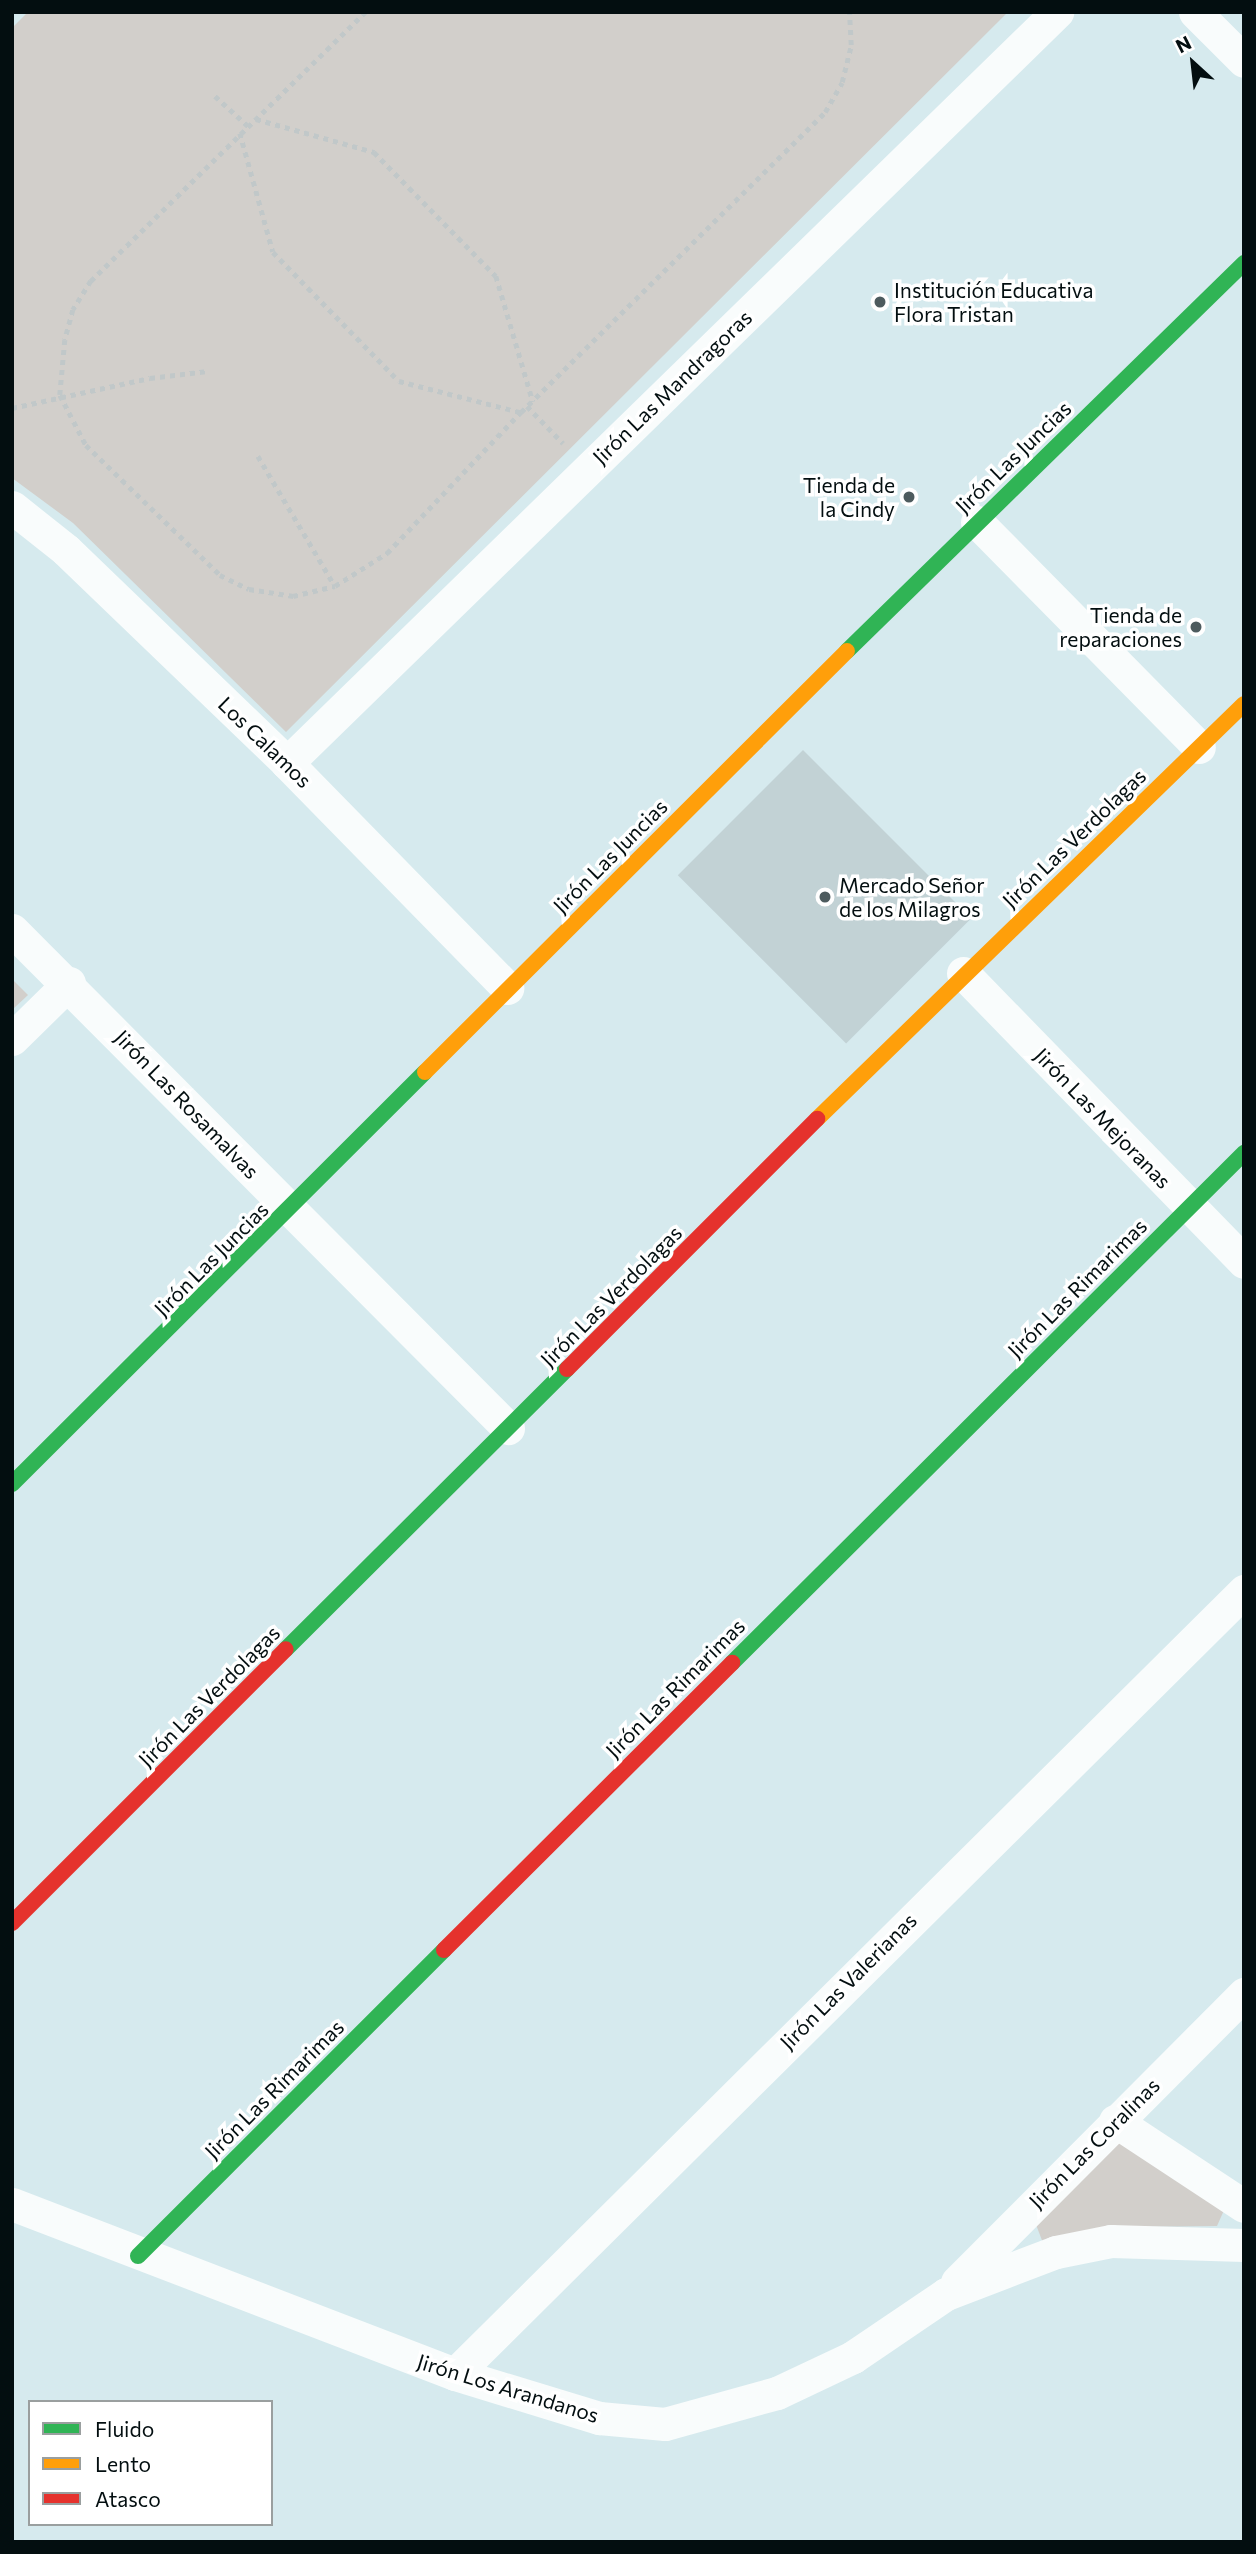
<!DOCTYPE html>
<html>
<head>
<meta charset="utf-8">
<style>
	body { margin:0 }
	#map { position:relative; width:1256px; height:2554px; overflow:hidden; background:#d6eaee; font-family:Commissioner,sans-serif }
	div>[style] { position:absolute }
	.green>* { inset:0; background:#d2cfcb }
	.building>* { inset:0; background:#c2d2d5; transform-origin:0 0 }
	.path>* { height:4.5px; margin-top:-2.25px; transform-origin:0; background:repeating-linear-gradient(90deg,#c1c8c9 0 5px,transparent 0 10px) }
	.street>* { height:33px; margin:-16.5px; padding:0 16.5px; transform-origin:16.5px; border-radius:16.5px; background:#f9fcfc }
	.fast>* { height:16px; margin:-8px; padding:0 8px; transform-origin:8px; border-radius:8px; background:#30b455 }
	.slow>* { height:16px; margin:-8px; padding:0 8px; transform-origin:8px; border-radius:8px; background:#ff9f0a }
	.jam>* { height:16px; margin:-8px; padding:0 8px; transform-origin:8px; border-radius:8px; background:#e5322d }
	.dots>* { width:19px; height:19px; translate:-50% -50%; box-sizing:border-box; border:4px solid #fff; border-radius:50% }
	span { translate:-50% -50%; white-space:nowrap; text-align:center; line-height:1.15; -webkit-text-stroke:7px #fff; paint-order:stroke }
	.poi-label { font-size:21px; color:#030e10 }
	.left { translate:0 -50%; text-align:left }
	.right { translate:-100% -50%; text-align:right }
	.street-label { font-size:21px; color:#030e10 }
	.frame { position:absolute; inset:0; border:14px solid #030e10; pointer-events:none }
	.legend { position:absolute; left:28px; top:2400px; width:245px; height:126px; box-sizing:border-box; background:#fff; border:2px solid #9a9f9f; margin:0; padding:9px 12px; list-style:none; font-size:21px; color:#030e10 }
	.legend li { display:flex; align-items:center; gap:14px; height:35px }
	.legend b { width:35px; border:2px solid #9a9f9f }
	.north { position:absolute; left:1158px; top:28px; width:70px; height:70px; -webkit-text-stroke:5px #fff; paint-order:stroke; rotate:333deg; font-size:19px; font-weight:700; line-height:28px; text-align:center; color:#030e10 }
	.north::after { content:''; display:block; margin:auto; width:24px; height:32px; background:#030e10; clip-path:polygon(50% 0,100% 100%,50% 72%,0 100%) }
</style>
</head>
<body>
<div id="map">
	<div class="green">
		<i style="clip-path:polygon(28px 12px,1008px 12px,286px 732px,73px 523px,12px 478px,12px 28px)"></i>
		<i style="clip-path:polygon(12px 979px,28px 995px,12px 1010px)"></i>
		<i style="clip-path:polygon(1119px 2143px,1225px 2208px,1217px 2226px,1128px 2227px,1043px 2243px,1035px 2222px)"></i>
	</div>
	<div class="building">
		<i style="left:803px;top:750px;width:238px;height:177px;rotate:45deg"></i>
	</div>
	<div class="path">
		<i style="left:366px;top:12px;width:385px;rotate:135.6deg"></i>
		<i style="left:91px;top:281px;width:34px;rotate:122deg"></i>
		<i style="left:73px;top:310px;width:31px;rotate:105deg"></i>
		<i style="left:65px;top:340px;width:55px;rotate:95.2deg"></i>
		<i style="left:60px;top:395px;width:56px;rotate:62.5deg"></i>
		<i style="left:86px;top:445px;width:187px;rotate:44.1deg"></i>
		<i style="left:220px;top:575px;width:32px;rotate:26deg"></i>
		<i style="left:249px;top:589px;width:45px;rotate:9deg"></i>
		<i style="left:293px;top:596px;width:43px;rotate:-13.4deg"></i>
		<i style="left:335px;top:586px;width:62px;rotate:-32.4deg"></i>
		<i style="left:387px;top:553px;width:195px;rotate:-46.5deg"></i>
		<i style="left:521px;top:412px;width:427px;rotate:-44.6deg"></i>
		<i style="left:825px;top:112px;width:34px;rotate:-60deg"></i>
		<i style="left:842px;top:82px;width:38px;rotate:-76deg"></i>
		<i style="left:851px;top:45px;width:33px;rotate:-93deg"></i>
		<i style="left:215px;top:96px;width:45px;rotate:42.3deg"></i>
		<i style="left:256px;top:119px;width:123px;rotate:15.6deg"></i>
		<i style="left:374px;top:152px;width:174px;rotate:45.5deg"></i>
		<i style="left:496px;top:276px;width:131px;rotate:73.6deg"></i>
		<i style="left:240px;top:133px;width:123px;rotate:74.5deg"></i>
		<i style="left:273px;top:252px;width:180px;rotate:45.7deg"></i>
		<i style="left:399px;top:381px;width:125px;rotate:14.4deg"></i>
		<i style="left:527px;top:406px;width:52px;rotate:45.8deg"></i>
		<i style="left:12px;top:408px;width:141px;rotate:-12.3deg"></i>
		<i style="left:150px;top:378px;width:58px;rotate:-6.9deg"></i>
		<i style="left:258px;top:456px;width:151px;rotate:59.4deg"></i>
	</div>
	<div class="street">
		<i style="left:1195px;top:12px;width:69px;rotate:45deg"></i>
		<i style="left:12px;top:507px;width:69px;rotate:38.5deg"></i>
		<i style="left:66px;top:550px;width:307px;rotate:43.9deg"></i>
		<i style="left:287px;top:763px;width:315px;rotate:45.6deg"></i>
		<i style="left:977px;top:522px;width:316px;rotate:45.4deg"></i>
		<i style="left:287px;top:763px;width:1076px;rotate:-44.28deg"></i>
		<i style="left:12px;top:930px;width:703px;rotate:45.12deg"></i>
		<i style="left:963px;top:973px;width:403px;rotate:45.8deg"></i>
		<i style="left:12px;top:1039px;width:80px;rotate:-44.5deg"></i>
		<i style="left:1115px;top:2121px;width:154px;rotate:33.4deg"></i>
		<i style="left:12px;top:2204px;width:474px;rotate:21deg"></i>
		<i style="left:455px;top:2374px;width:151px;rotate:17deg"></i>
		<i style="left:599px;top:2418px;width:66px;rotate:5.2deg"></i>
		<i style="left:665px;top:2424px;width:116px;rotate:-15.5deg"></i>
		<i style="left:777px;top:2393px;width:84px;rotate:-25.3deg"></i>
		<i style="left:853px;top:2357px;width:112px;rotate:-34.1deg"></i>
		<i style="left:946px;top:2294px;width:118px;rotate:-20.9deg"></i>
		<i style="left:1056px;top:2252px;width:56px;rotate:-11.3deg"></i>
		<i style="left:1111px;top:2241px;width:133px;rotate:1.7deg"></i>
		<i style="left:957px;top:2282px;width:407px;rotate:-45.1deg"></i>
		<i style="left:455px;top:2374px;width:1112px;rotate:-44.78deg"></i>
	</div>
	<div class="fast">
		<i style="left:847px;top:651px;width:555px;rotate:-44.34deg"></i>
		<i style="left:12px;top:1484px;width:583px;rotate:-44.93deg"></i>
		<i style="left:286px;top:1649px;width:397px;rotate:-44.9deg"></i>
		<i style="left:732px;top:1663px;width:723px;rotate:-44.89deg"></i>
		<i style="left:138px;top:2256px;width:433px;rotate:-45deg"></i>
	</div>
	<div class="slow">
		<i style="left:425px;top:1072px;width:596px;rotate:-44.93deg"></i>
		<i style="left:817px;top:1119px;width:595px;rotate:-44.18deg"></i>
	</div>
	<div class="jam">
		<i style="left:567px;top:1369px;width:354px;rotate:-45deg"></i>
		<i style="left:12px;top:1923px;width:387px;rotate:-45deg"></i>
		<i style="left:444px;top:1950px;width:407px;rotate:-44.9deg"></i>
	</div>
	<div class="dots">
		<i style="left:880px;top:302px;background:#4d5b5e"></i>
		<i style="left:909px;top:497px;background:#4d5b5e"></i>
		<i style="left:1196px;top:627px;background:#4d5b5e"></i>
		<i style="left:825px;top:897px;background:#4d5b5e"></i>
	</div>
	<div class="poi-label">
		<span class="left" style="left:894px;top:302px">Institución Educativa<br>Flora Tristan</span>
		<span class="right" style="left:895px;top:497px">Tienda de<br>la Cindy</span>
		<span class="right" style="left:1182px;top:627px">Tienda de<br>reparaciones</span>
		<span class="left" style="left:839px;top:897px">Mercado Señor<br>de los Milagros</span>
	</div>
	<div class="street-label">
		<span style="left:672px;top:387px;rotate:-44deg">Jirón Las Mandragoras</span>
		<span style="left:1013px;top:457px;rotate:-44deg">Jirón Las Juncias</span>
		<span style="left:265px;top:742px;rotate:44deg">Los Calamos</span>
		<span style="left:1074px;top:838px;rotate:-44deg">Jirón Las Verdolagas</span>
		<span style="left:610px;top:856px;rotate:-45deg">Jirón Las Juncias</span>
		<span style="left:187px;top:1104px;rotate:46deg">Jirón Las Rosamalvas</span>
		<span style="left:1103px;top:1118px;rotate:46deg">Jirón Las Mejoranas</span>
		<span style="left:211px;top:1259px;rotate:-45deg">Jirón Las Juncias</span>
		<span style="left:1077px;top:1288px;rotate:-45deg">Jirón Las Rimarimas</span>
		<span style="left:611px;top:1296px;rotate:-45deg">Jirón Las Verdolagas</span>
		<span style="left:675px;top:1688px;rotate:-45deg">Jirón Las Rimarimas</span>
		<span style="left:209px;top:1696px;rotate:-45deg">Jirón Las Verdolagas</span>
		<span style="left:848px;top:1981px;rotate:-45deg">Jirón Las Valerianas</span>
		<span style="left:274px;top:2089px;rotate:-45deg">Jirón Las Rimarimas</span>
		<span style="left:1094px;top:2143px;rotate:-45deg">Jirón Las Coralinas</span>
		<span style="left:508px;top:2388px;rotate:17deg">Jirón Los Arandanos</span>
	</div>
	<div class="frame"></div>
	<ul class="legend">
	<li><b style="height:9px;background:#30b455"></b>Fluido</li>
	<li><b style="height:9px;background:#ff9f0a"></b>Lento</li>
	<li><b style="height:9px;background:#e5322d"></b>Atasco</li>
	</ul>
	<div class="north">N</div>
</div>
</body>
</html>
